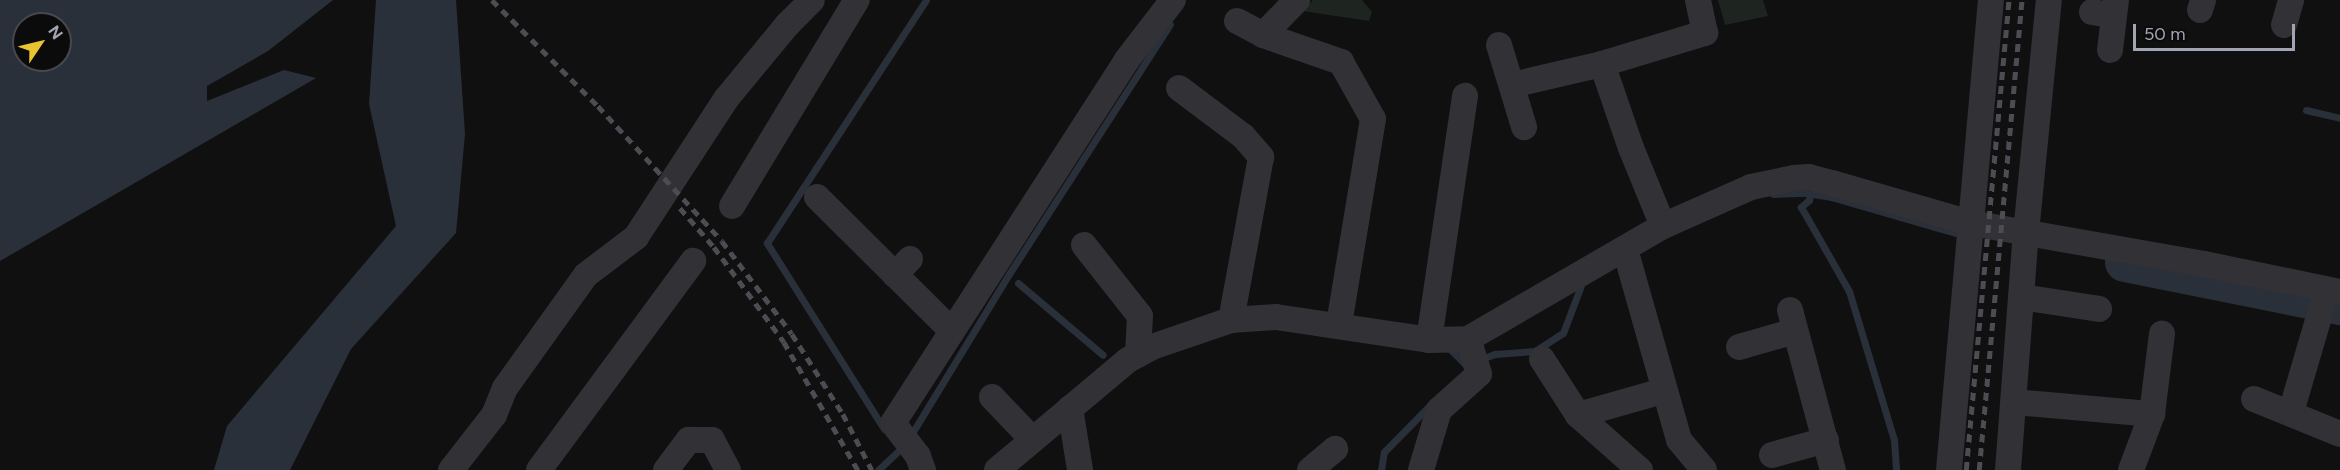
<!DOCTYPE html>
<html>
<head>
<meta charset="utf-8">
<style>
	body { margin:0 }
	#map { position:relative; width:2340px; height:470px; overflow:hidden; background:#101011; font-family:Figtree,sans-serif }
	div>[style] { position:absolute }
	.green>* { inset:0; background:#1e2520 }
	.water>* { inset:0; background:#2a3039 }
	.stream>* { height:7px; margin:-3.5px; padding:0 3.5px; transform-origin:3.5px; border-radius:3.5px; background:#2a3039 }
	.river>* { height:39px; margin:-19.5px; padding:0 19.5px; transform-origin:19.5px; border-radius:19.5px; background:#2a3039 }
	.minor>* { height:26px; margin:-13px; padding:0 13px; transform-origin:13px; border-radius:13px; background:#313136 }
	.rail>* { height:4.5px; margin-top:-2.25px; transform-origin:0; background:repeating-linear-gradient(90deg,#4b4d53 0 8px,transparent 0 14px) }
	span { translate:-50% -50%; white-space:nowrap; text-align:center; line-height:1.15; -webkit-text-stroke:6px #0b0b0c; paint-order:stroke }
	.north { position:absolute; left:12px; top:12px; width:60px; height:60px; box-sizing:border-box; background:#0b0b0c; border:2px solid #47484e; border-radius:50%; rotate:55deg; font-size:16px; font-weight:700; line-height:24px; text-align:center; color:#a1a4b1 }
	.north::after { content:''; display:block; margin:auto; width:21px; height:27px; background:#e8c430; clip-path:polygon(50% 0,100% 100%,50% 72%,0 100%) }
	.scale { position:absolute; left:2133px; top:24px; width:162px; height:27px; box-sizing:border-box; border:3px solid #a1a4b1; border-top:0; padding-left:8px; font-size:18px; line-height:21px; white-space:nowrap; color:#a1a4b1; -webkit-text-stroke:4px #0b0b0c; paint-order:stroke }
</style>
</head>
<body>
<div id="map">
	<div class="green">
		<i style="clip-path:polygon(1313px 0,1362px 0,1372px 12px,1369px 21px,1303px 11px)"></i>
		<i style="clip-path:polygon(1718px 0,1763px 0,1768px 16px,1725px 25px)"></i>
	</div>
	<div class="water">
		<i style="clip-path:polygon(evenodd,0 0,333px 0,268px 51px,207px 86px,207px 101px,284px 70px,316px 78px,0 261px,0 0,24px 24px,60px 24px,60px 60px,24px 60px,24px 24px)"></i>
		<i style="clip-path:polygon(376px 0,456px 0,465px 134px,456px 233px,351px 349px,290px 470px,214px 470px,227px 426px,396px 226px,369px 104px)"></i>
	</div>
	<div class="stream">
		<i style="left:2306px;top:110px;width:35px;rotate:13deg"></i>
		<i style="left:1773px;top:194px;width:33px;rotate:-2deg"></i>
		<i style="left:1806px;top:193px;width:25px;rotate:9deg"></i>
		<i style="left:1831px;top:197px;width:133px;rotate:16.1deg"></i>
		<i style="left:1810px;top:194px;width:6px;rotate:99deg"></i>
		<i style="left:1809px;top:200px;width:11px;rotate:139deg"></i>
		<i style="left:1801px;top:207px;width:97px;rotate:60.3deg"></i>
		<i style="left:1849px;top:291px;width:156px;rotate:73.2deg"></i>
		<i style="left:1894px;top:440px;width:30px;rotate:86deg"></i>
		<i style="left:1018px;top:283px;width:111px;rotate:40.3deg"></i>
		<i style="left:1449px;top:348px;width:24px;rotate:45deg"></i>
		<i style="left:1481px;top:359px;width:15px;rotate:-20deg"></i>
		<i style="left:1495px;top:354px;width:40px;rotate:-4.3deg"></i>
		<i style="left:1535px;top:351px;width:33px;rotate:-33deg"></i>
		<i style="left:1563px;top:333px;width:57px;rotate:-69.3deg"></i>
		<i style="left:884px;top:429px;width:220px;rotate:-122.2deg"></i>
		<i style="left:767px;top:243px;width:290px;rotate:-56.8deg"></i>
		<i style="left:911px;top:435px;width:188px;rotate:-58.7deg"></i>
		<i style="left:1009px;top:274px;width:297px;rotate:-57.2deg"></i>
		<i style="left:878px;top:470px;width:34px;rotate:-43deg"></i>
		<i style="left:1381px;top:470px;width:18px;rotate:-81deg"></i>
		<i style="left:1384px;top:452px;width:69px;rotate:-45.6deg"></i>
	</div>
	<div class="river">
		<i style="left:2124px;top:262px;width:220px;rotate:11.3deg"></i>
	</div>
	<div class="minor">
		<i style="left:2200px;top:10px;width:10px;rotate:-73deg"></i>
		<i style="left:2092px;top:12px;width:22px;rotate:10deg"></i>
		<i style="left:1237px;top:21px;width:30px;rotate:28deg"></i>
		<i style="left:1263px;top:35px;width:83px;rotate:19.1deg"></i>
		<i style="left:1341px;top:62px;width:65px;rotate:60.7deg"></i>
		<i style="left:1373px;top:119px;width:209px;rotate:99.4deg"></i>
		<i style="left:2284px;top:25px;width:26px;rotate:-74deg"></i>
		<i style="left:1263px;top:35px;width:49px;rotate:-45.8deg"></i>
		<i style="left:1499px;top:45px;width:86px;rotate:73deg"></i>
		<i style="left:2110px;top:50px;width:50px;rotate:-83.2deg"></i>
		<i style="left:1512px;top:85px;width:92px;rotate:-13.1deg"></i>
		<i style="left:1179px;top:88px;width:80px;rotate:36.9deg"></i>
		<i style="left:1243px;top:136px;width:28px;rotate:49deg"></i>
		<i style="left:1261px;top:157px;width:166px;rotate:100.4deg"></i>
		<i style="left:817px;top:197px;width:190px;rotate:44.8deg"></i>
		<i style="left:732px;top:206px;width:241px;rotate:-58.8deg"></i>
		<i style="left:1663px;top:226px;width:84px;rotate:-112.3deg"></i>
		<i style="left:1631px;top:148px;width:89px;rotate:-109deg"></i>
		<i style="left:1602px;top:64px;width:108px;rotate:-16.8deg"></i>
		<i style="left:1705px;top:33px;width:34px;rotate:-102deg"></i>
		<i style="left:1084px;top:245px;width:90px;rotate:51.7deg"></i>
		<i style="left:1140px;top:316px;width:39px;rotate:93deg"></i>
		<i style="left:1625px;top:249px;width:198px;rotate:74.2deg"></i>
		<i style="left:1679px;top:440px;width:39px;rotate:50deg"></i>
		<i style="left:895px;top:275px;width:22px;rotate:-47deg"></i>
		<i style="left:2021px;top:297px;width:79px;rotate:8.7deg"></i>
		<i style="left:1790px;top:310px;width:166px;rotate:75deg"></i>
		<i style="left:1429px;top:340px;width:247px;rotate:-81.6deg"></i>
		<i style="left:1739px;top:347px;width:58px;rotate:-15.9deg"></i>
		<i style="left:1542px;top:359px;width:67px;rotate:57.3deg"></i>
		<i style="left:1578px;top:415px;width:83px;rotate:41.6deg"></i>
		<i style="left:992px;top:397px;width:59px;rotate:46.4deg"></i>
		<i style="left:2254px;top:399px;width:93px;rotate:22.1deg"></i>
		<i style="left:2014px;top:402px;width:139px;rotate:5deg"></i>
		<i style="left:1070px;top:408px;width:63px;rotate:80.8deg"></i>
		<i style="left:2291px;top:412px;width:127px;rotate:-73.6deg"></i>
		<i style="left:1578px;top:415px;width:88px;rotate:-15.8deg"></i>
		<i style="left:1772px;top:455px;width:56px;rotate:-15.5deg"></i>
		<i style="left:451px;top:470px;width:70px;rotate:-52deg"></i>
		<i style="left:494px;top:415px;width:29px;rotate:-68deg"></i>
		<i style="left:505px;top:388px;width:139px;rotate:-54.4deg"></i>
		<i style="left:586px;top:275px;width:63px;rotate:-37.2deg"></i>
		<i style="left:636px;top:237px;width:165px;rotate:-56.9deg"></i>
		<i style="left:726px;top:99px;width:96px;rotate:-50.5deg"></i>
		<i style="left:787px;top:25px;width:35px;rotate:-45deg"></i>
		<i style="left:539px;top:470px;width:260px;rotate:-53.6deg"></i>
		<i style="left:666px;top:470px;width:38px;rotate:-53deg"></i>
		<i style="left:689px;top:440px;width:23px"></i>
		<i style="left:712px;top:440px;width:34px;rotate:62deg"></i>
		<i style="left:923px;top:470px;width:15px;rotate:-110deg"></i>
		<i style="left:918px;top:456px;width:41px;rotate:-127.1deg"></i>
		<i style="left:893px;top:423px;width:431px;rotate:-57.2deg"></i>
		<i style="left:1126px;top:61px;width:77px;rotate:-52.4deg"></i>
		<i style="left:997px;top:470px;width:171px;rotate:-40deg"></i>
		<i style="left:1128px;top:360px;width:27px;rotate:-28deg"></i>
		<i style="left:1152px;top:347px;width:83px;rotate:-18.9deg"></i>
		<i style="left:1231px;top:320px;width:45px;rotate:-3.8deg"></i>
		<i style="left:1276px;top:317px;width:155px;rotate:8.5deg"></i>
		<i style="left:1429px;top:340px;width:39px;rotate:-1deg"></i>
		<i style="left:1468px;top:339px;width:225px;rotate:-30.1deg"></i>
		<i style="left:1663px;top:226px;width:96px;rotate:-23.9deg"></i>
		<i style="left:1751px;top:187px;width:44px;rotate:-11.8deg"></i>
		<i style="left:1794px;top:178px;width:15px;rotate:-4deg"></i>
		<i style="left:1809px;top:177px;width:24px;rotate:15deg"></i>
		<i style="left:1832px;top:183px;width:145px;rotate:16.1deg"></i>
		<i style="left:1971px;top:223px;width:237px;rotate:10deg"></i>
		<i style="left:2204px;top:264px;width:139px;rotate:11.6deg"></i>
		<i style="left:1310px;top:470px;width:33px;rotate:-40deg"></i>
		<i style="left:1421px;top:470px;width:63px;rotate:-73.3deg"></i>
		<i style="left:1439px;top:410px;width:54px;rotate:-42deg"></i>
		<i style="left:1479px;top:374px;width:37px;rotate:-107deg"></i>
		<i style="left:1949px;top:470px;width:472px;rotate:-84.9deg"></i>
		<i style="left:2008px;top:470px;width:238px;rotate:-85.7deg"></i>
		<i style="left:2026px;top:233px;width:234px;rotate:-84.4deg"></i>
		<i style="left:2131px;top:470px;width:60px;rotate:-69.4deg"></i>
		<i style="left:2152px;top:414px;width:81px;rotate:-82.9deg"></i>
	</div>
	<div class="rail">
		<i style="left:492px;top:0;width:150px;rotate:45deg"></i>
		<i style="left:598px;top:106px;width:183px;rotate:47.4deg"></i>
		<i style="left:722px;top:241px;width:116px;rotate:53deg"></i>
		<i style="left:792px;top:334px;width:95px;rotate:57.5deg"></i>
		<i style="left:843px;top:414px;width:63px;rotate:62.6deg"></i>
		<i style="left:680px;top:208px;width:52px;rotate:48.9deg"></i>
		<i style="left:714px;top:247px;width:118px;rotate:53.6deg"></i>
		<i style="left:784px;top:342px;width:148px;rotate:60deg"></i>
		<i style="left:1966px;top:470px;width:472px;rotate:-84.8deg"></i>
		<i style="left:1979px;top:470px;width:472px;rotate:-84.8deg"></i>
	</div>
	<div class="north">N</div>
	<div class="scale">50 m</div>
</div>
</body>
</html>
